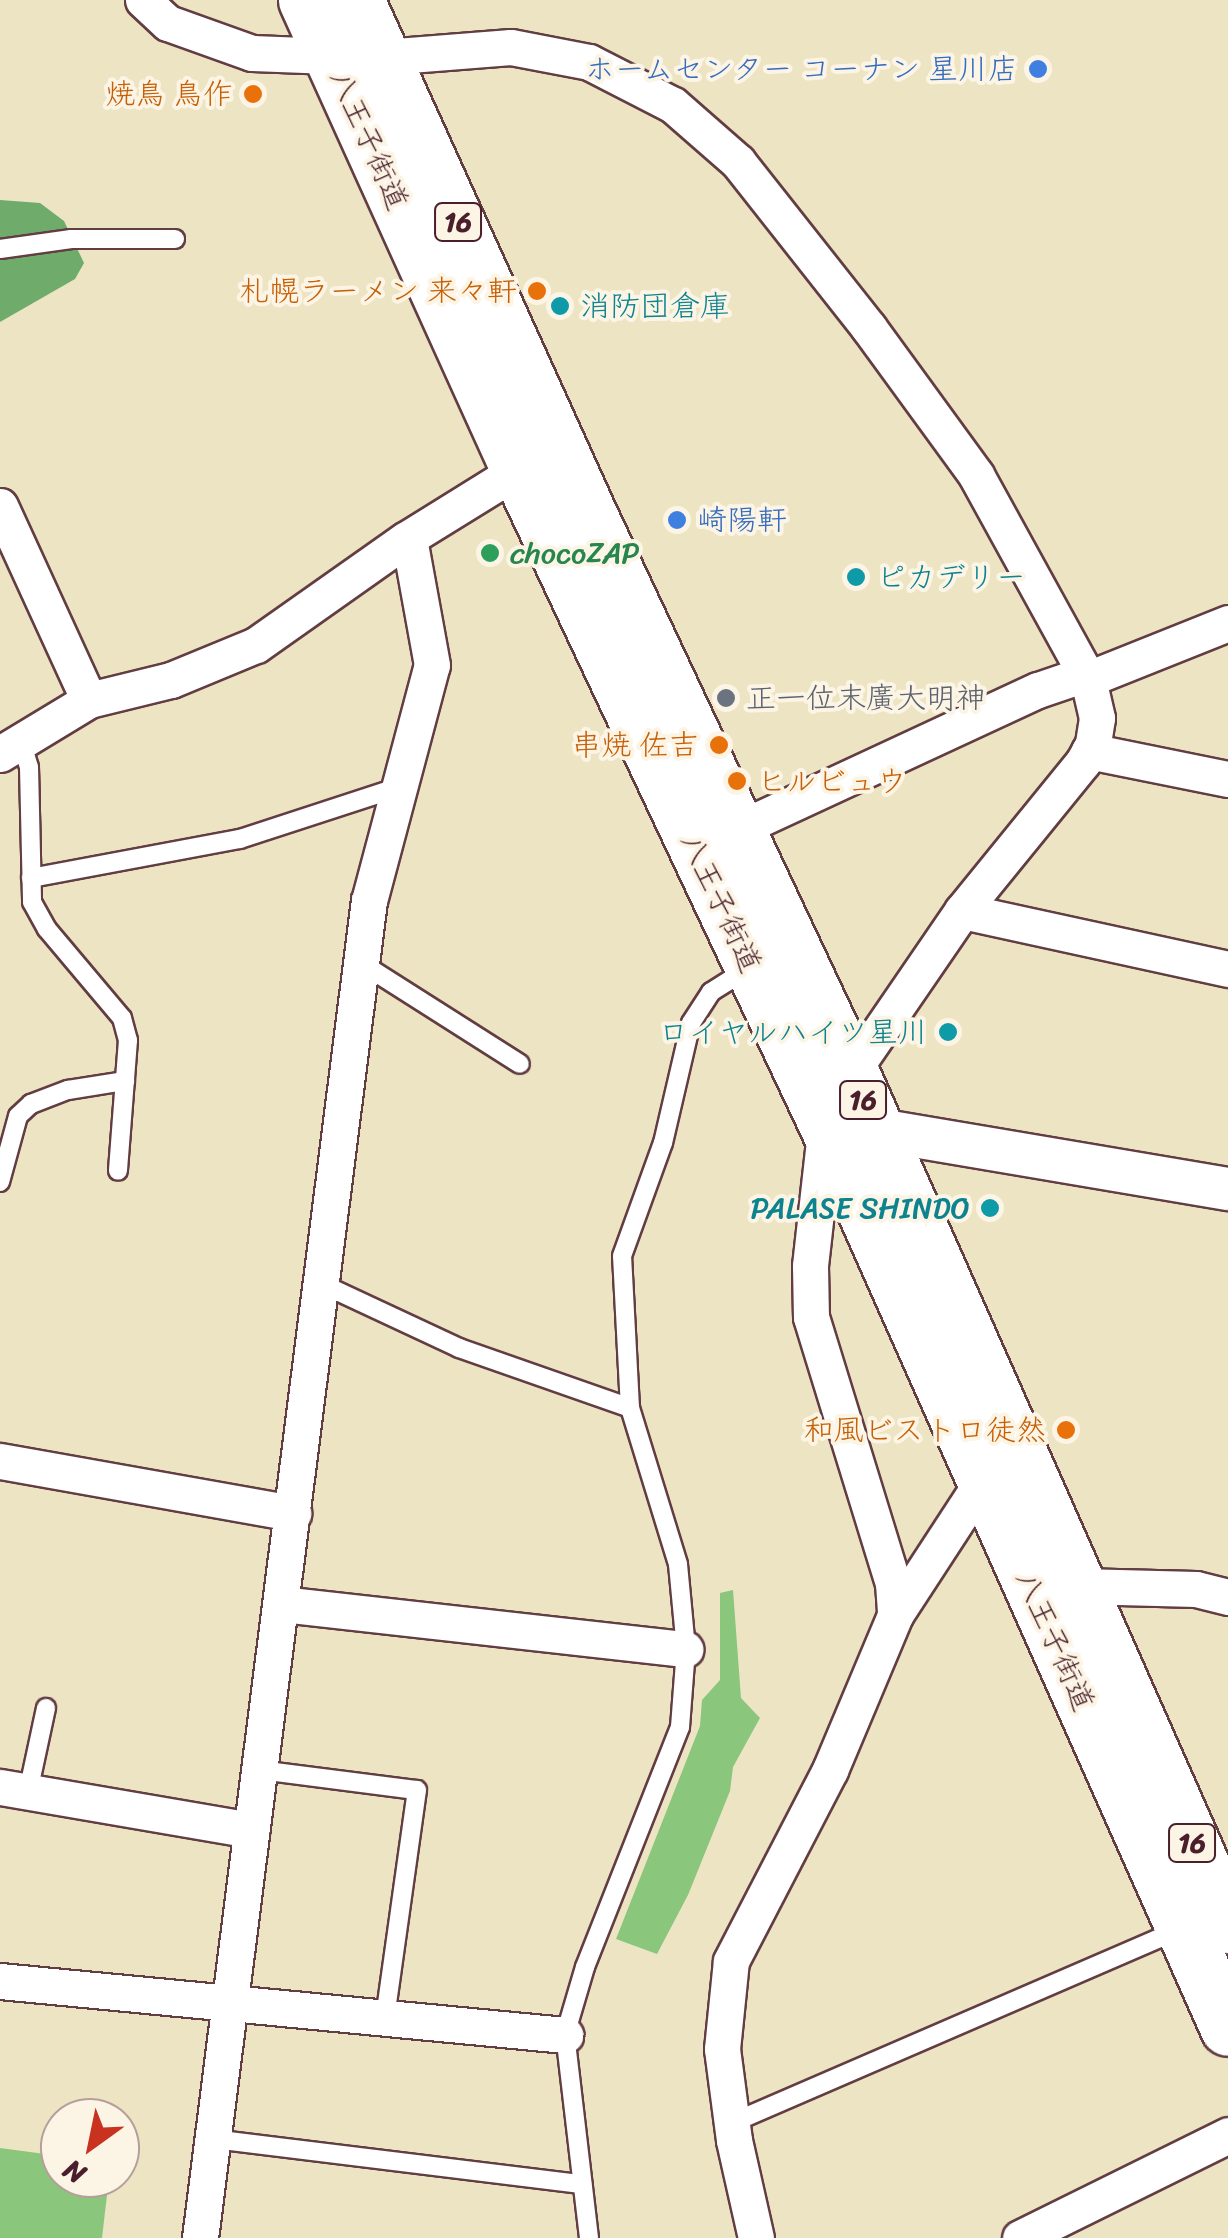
<!DOCTYPE html>
<html>
<head>
<meta charset="utf-8">
<style>
	body { margin:0 }
	#map { position:relative; width:1228px; height:2238px; overflow:hidden; background:#ede4c4; font-family:Sriracha,"Klee One",sans-serif }
	div>[style] { position:absolute }
	.green>* { inset:0; background:#8ac67b }
	.forest>* { inset:0; background:#6fab6b }
	.roads { filter:drop-shadow(2px 0 #623d42) drop-shadow(-2px 0 #623d42) drop-shadow(0 2px #623d42) drop-shadow(0 -2px #623d42) }
	.service>* { height:18px; margin:-9px; padding:0 9px; transform-origin:9px; border-radius:9px; background:#fff }
	.minor>* { height:35px; margin:-17.5px; padding:0 17.5px; transform-origin:17.5px; border-radius:17.5px; background:#fff }
	.tertiary>* { height:42px; margin:-21px; padding:0 21px; transform-origin:21px; border-radius:21px; background:#fff }
	.trunk>* { height:55px; margin:-27.5px; padding:0 27.5px; transform-origin:27.5px; border-radius:27.5px; background:#fff }
	.dots>* { width:28px; height:28px; translate:-50% -50%; box-sizing:border-box; border:5px solid #fcf5e5; border-radius:50% }
	span { translate:-50% -50%; white-space:nowrap; text-align:center; line-height:1.15; -webkit-text-stroke:8px #fcf5e5; paint-order:stroke }
	.shield-label span { padding:2px 8px; background:#fcf5e5; border:2px solid; border-radius:8px; -webkit-text-stroke-width:0 }
	.shield-label { font-size:28px; color:#4a1f2b; font-weight:700 }
	.shop-label { font-size:30px; color:#366cbe }
	.right { translate:-100% -50%; text-align:right }
	.left { translate:0 -50%; text-align:left }
	.food-label { font-size:30px; color:#c56008 }
	.street-label { font-size:30px; color:#4a1f2b }
	.culture-label { font-size:30px; color:#0d838f }
	.leisure-label { font-size:30px; color:#27864d }
	.worship-label { font-size:30px; color:#5b616d }
	.north { position:absolute; left:40px; top:2098px; width:100px; height:100px; box-sizing:border-box; background:#fcf5e5; border:2px solid #b59f9b; border-radius:50%; rotate:213deg; font-size:28px; font-weight:700; line-height:40px; text-align:center; color:#4a1f2b }
	.north::after { content:''; display:block; margin:auto; width:35px; height:45px; background:#c8321e; clip-path:polygon(50% 0,100% 100%,50% 72%,0 100%) }
</style>
</head>
<body>
<div id="map">
	<div class="green">
		<i style="clip-path:polygon(733px 1590px,741px 1698px,760px 1718px,733px 1767px,730px 1791px,688px 1895px,657px 1954px,616px 1939px,700px 1726px,702px 1700px,720px 1680px,720px 1593px)"></i>
		<i style="clip-path:polygon(0 2148px,60px 2156px,60px 2178px,109px 2178px,102px 2238px,0 2238px)"></i>
	</div>
	<div class="forest">
		<i style="clip-path:polygon(0 200px,40px 203px,64px 221px,84px 263px,75px 279px,0 322px)"></i>
	</div>
	<div class="roads">
		<div class="service">
			<i style="left:0;top:249px;width:72px;rotate:-8deg"></i>
			<i style="left:71px;top:239px;width:104px"></i>
			<i style="left:21px;top:741px;width:27px;rotate:73deg"></i>
			<i style="left:29px;top:767px;width:135px;rotate:88.7deg"></i>
			<i style="left:32px;top:902px;width:31px;rotate:61deg"></i>
			<i style="left:47px;top:929px;width:116px;rotate:49.9deg"></i>
			<i style="left:122px;top:1018px;width:23px;rotate:75deg"></i>
			<i style="left:128px;top:1040px;width:131px;rotate:94.4deg"></i>
			<i style="left:31px;top:878px;width:213px;rotate:-10.6deg"></i>
			<i style="left:240px;top:839px;width:167px;rotate:-18.1deg"></i>
			<i style="left:361px;top:963px;width:188px;rotate:32.4deg"></i>
			<i style="left:0;top:1182px;width:68px;rotate:-74.7deg"></i>
			<i style="left:18px;top:1116px;width:18px;rotate:-43deg"></i>
			<i style="left:31px;top:1104px;width:40px;rotate:-21deg"></i>
			<i style="left:68px;top:1090px;width:58px;rotate:-9deg"></i>
			<i style="left:322px;top:1284px;width:151px;rotate:25deg"></i>
			<i style="left:459px;top:1348px;width:181px;rotate:19.3deg"></i>
			<i style="left:260px;top:1770px;width:158px;rotate:7.3deg"></i>
			<i style="left:417px;top:1790px;width:230px;rotate:98deg"></i>
			<i style="left:28px;top:1792px;width:86px;rotate:-77.9deg"></i>
			<i style="left:732px;top:2123px;width:486px;rotate:-23.4deg"></i>
			<i style="left:213px;top:2139px;width:372px;rotate:7deg"></i>
			<i style="left:589px;top:2238px;width:204px;rotate:-96.7deg"></i>
			<i style="left:565px;top:2035px;width:71px;rotate:-73.6deg"></i>
			<i style="left:585px;top:1967px;width:258px;rotate:-68.4deg"></i>
			<i style="left:680px;top:1727px;width:78px;rotate:-85.6deg"></i>
			<i style="left:686px;top:1649px;width:85px;rotate:-95.4deg"></i>
			<i style="left:678px;top:1564px;width:163px;rotate:-107.1deg"></i>
			<i style="left:630px;top:1408px;width:152px;rotate:-93deg"></i>
			<i style="left:622px;top:1256px;width:120px;rotate:-70.1deg"></i>
			<i style="left:663px;top:1143px;width:123px;rotate:-76.9deg"></i>
			<i style="left:691px;top:1023px;width:37px;rotate:-57deg"></i>
			<i style="left:711px;top:992px;width:41px;rotate:-32.2deg"></i>
		</div>
		<div class="minor">
			<i style="left:143px;top:0;width:34px;rotate:43deg"></i>
			<i style="left:168px;top:23px;width:89px;rotate:19.7deg"></i>
			<i style="left:252px;top:53px;width:79px;rotate:2.2deg"></i>
			<i style="left:384px;top:57px;width:127px;rotate:-4.5deg"></i>
			<i style="left:511px;top:47px;width:79px;rotate:10.9deg"></i>
			<i style="left:589px;top:62px;width:94px;rotate:27.1deg"></i>
			<i style="left:673px;top:105px;width:86px;rotate:41.2deg"></i>
			<i style="left:738px;top:162px;width:211px;rotate:51.7deg"></i>
			<i style="left:869px;top:328px;width:182px;rotate:53.9deg"></i>
			<i style="left:976px;top:475px;width:233px;rotate:61.2deg"></i>
			<i style="left:1088px;top:679px;width:40px;rotate:77deg"></i>
			<i style="left:1097px;top:718px;width:26px;rotate:99deg"></i>
			<i style="left:1093px;top:744px;width:21px;rotate:119deg"></i>
			<i style="left:1083px;top:762px;width:192px;rotate:129.1deg"></i>
			<i style="left:962px;top:911px;width:196px;rotate:124.4deg"></i>
			<i style="left:851px;top:1073px;width:56px;rotate:116.6deg"></i>
			<i style="left:826px;top:1123px;width:144px;rotate:96.4deg"></i>
			<i style="left:810px;top:1266px;width:51px;rotate:88.9deg"></i>
			<i style="left:811px;top:1317px;width:278px;rotate:72.9deg"></i>
			<i style="left:893px;top:1583px;width:32px;rotate:86deg"></i>
			<i style="left:0;top:506px;width:213px;rotate:65.4deg"></i>
			<i style="left:1088px;top:679px;width:151px;rotate:-21.8deg"></i>
			<i style="left:1089px;top:751px;width:142px;rotate:11.4deg"></i>
			<i style="left:0;top:754px;width:104px;rotate:-31.2deg"></i>
			<i style="left:89px;top:700px;width:84px;rotate:-13.7deg"></i>
			<i style="left:171px;top:680px;width:92px;rotate:-22.4deg"></i>
			<i style="left:256px;top:645px;width:182px;rotate:-35.2deg"></i>
			<i style="left:405px;top:540px;width:155px;rotate:-31.8deg"></i>
			<i style="left:738px;top:829px;width:331px;rotate:-24.9deg"></i>
			<i style="left:1038px;top:690px;width:50px;rotate:-18.8deg"></i>
			<i style="left:962px;top:911px;width:272px;rotate:12.3deg"></i>
			<i style="left:0;top:1461px;width:298px;rotate:10.1deg"></i>
			<i style="left:1079px;top:1586px;width:117px;rotate:1.5deg"></i>
			<i style="left:1196px;top:1589px;width:33px;rotate:14deg"></i>
			<i style="left:282px;top:1604px;width:406px;rotate:6.4deg"></i>
			<i style="left:0;top:1787px;width:255px;rotate:9.7deg"></i>
			<i style="left:0;top:1981px;width:568px;rotate:5.46deg"></i>
			<i style="left:200px;top:2238px;width:1348px;rotate:-82.8deg"></i>
			<i style="left:369px;top:901px;width:244px;rotate:-75.1deg"></i>
			<i style="left:432px;top:665px;width:129px;rotate:-100.3deg"></i>
			<i style="left:756px;top:2238px;width:100px;rotate:-102.7deg"></i>
			<i style="left:734px;top:2140px;width:92px;rotate:-97.5deg"></i>
			<i style="left:722px;top:2049px;width:88px;rotate:-84.2deg"></i>
			<i style="left:731px;top:1961px;width:215px;rotate:-62.6deg"></i>
			<i style="left:830px;top:1770px;width:168px;rotate:-67.2deg"></i>
			<i style="left:895px;top:1615px;width:161px;rotate:-56.9deg"></i>
			<i style="left:1020px;top:2238px;width:232px;rotate:-26.3deg"></i>
		</div>
		<div class="tertiary">
			<i style="left:849px;top:1125px;width:384px;rotate:9.6deg"></i>
		</div>
		<div class="trunk">
			<i style="left:306px;top:0;width:514px;rotate:65.63deg"></i>
			<i style="left:518px;top:468px;width:724px;rotate:64.82deg"></i>
			<i style="left:826px;top:1123px;width:990px;rotate:66.05deg"></i>
			<i style="left:356px;top:0;width:567px;rotate:65.65deg"></i>
			<i style="left:590px;top:517px;width:614px;rotate:64.85deg"></i>
			<i style="left:851px;top:1073px;width:932px;rotate:66.13deg"></i>
		</div>
	</div>
	<div class="dots">
		<i style="left:1038px;top:69px;background:#3f7fe0"></i>
		<i style="left:253px;top:94px;background:#e8710a"></i>
		<i style="left:537px;top:291px;background:#e8710a"></i>
		<i style="left:560px;top:306px;background:#0f9aa8"></i>
		<i style="left:677px;top:520px;background:#3f7fe0"></i>
		<i style="left:490px;top:553px;background:#2e9e5b"></i>
		<i style="left:856px;top:577px;background:#0f9aa8"></i>
		<i style="left:726px;top:698px;background:#6b7280"></i>
		<i style="left:719px;top:745px;background:#e8710a"></i>
		<i style="left:737px;top:781px;background:#e8710a"></i>
		<i style="left:948px;top:1032px;background:#0f9aa8"></i>
		<i style="left:990px;top:1208px;background:#0f9aa8"></i>
		<i style="left:1066px;top:1430px;background:#e8710a"></i>
	</div>
	<div class="shield-label">
		<span style="left:458px;top:222px">16</span>
		<span style="left:863px;top:1100px">16</span>
		<span style="left:1192px;top:1843px">16</span>
	</div>
	<div class="shop-label">
		<span class="right" style="left:1018px;top:69px">ホームセンター コーナン 星川店</span>
		<span class="left" style="left:697px;top:520px">崎陽軒</span>
	</div>
	<div class="food-label">
		<span class="right" style="left:233px;top:94px">焼鳥 鳥作</span>
		<span class="right" style="left:517px;top:291px">札幌ラーメン 来々軒</span>
		<span class="right" style="left:699px;top:745px">串焼 佐吉</span>
		<span class="left" style="left:757px;top:781px">ヒルビュウ</span>
		<span class="right" style="left:1046px;top:1430px">和風ビストロ徒然</span>
	</div>
	<div class="street-label">
		<span style="left:369px;top:140px;rotate:66deg">八王子街道</span>
		<span style="left:721px;top:903px;rotate:65deg">八王子街道</span>
		<span style="left:1055px;top:1641px;rotate:66deg">八王子街道</span>
	</div>
	<div class="culture-label">
		<span class="left" style="left:580px;top:306px">消防団倉庫</span>
		<span class="left" style="left:876px;top:577px">ピカデリー</span>
		<span class="right" style="left:928px;top:1032px">ロイヤルハイツ星川</span>
		<span class="right" style="left:970px;top:1208px">PALASE SHINDO</span>
	</div>
	<div class="leisure-label">
		<span class="left" style="left:510px;top:553px">chocoZAP</span>
	</div>
	<div class="worship-label">
		<span class="left" style="left:746px;top:698px">正一位末廣大明神</span>
	</div>
	<div class="north">N</div>
</div>
</body>
</html>
